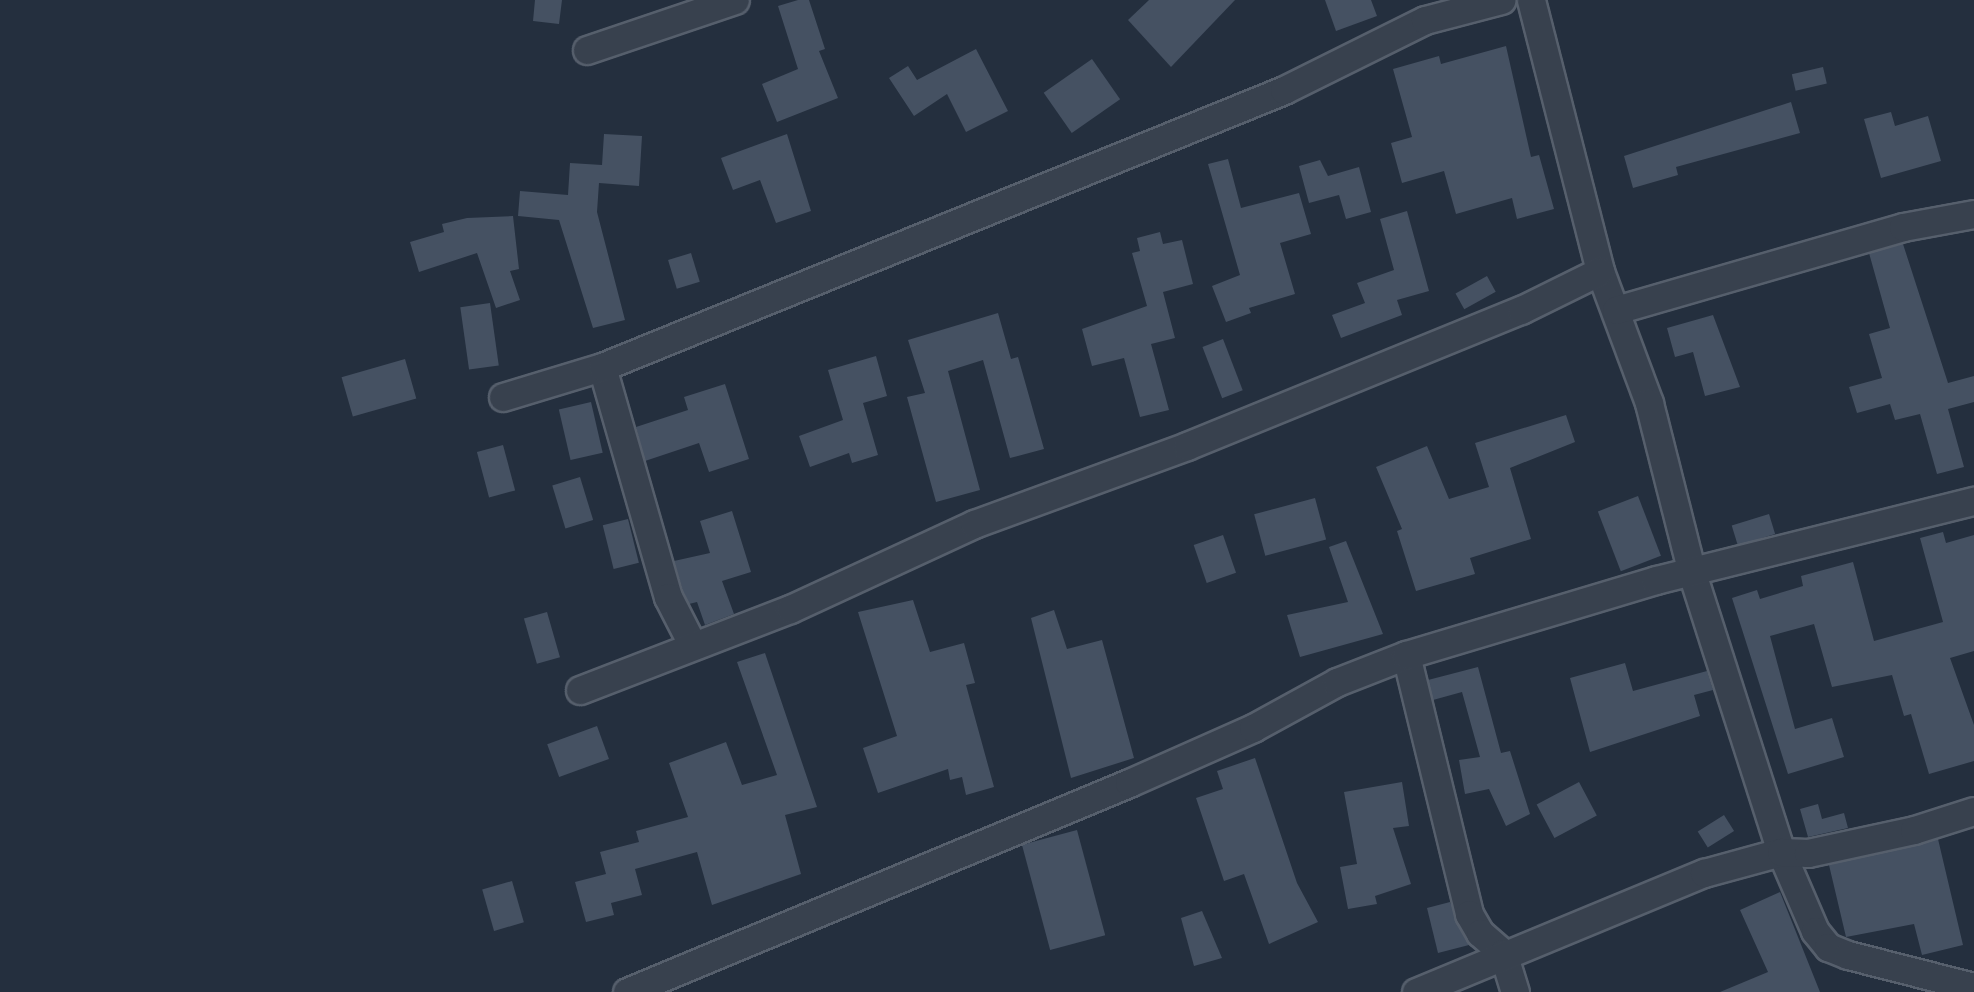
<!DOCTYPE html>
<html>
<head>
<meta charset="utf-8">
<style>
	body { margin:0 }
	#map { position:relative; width:1974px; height:992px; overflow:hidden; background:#242f3e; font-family:Commissioner,sans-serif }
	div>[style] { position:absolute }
	.building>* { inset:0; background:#455162; transform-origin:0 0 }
	.roads { filter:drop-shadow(2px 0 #565f6c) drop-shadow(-2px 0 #565f6c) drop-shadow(0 2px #565f6c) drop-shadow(0 -2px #565f6c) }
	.street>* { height:27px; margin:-13.5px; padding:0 13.5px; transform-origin:13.5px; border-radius:13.5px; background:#38414e }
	span { translate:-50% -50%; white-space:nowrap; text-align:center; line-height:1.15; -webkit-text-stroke:4.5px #1d2633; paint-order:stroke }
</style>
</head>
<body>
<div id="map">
	<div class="building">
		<i style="clip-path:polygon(535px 0,562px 0,559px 24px,533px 21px)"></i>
		<i style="clip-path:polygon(798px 0,809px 0,825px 49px,819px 51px,838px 98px,777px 122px,762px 84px,798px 69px,778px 6px)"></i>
		<i style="clip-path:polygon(1149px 0,1235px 0,1171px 67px,1128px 20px)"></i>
		<i style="clip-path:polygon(1325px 0,1371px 0,1377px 16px,1336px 31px)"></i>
		<i style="clip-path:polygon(1506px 46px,1531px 157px,1539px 155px,1554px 209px,1517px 219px,1512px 198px,1456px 214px,1444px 171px,1402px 183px,1391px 143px,1412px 137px,1393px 69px,1439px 56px,1441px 64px)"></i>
		<i style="clip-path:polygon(976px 49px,1008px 111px,966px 132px,947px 94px,914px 116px,889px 78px,908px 66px,917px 80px)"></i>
		<i style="left:1092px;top:59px;width:49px;height:59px;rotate:55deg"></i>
		<i style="left:1823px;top:67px;width:17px;height:32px;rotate:77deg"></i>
		<i style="clip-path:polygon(1791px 102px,1800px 133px,1676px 167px,1678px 175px,1633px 188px,1624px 156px)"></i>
		<i style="clip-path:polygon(1891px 112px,1895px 126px,1928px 116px,1941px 161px,1881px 178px,1864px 119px)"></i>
		<i style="clip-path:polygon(604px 134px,642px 136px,639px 186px,599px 183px,597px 212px,625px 320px,593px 328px,559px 220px,518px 216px,520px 191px,568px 195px,570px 163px,602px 165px)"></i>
		<i style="clip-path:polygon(787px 134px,811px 211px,776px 223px,760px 180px,733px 190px,721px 158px)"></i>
		<i style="clip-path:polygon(1228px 159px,1241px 208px,1299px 193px,1311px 234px,1280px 243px,1295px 294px,1249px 308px,1251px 313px,1226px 322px,1212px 286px,1240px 275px,1208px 164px)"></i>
		<i style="clip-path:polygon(1320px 160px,1328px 176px,1359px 167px,1371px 212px,1346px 219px,1339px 195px,1309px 203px,1299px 166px)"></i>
		<i style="clip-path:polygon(1407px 211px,1429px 291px,1397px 300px,1402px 315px,1341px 338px,1332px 315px,1365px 303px,1357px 283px,1394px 270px,1380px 219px)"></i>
		<i style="clip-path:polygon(513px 216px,519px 269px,510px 271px,520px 300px,496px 308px,477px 253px,419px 272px,410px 242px,444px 232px,442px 224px,467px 218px)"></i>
		<i style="clip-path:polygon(1160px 232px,1163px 244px,1182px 240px,1193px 284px,1163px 292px,1175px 338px,1151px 344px,1169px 410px,1140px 417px,1124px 358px,1092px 366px,1082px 329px,1147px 306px,1132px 253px,1140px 251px,1137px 238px)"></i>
		<i style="clip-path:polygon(1903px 244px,1948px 383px,1974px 376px,1974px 402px,1948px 409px,1964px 467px,1937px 474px,1920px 414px,1895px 420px,1890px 404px,1857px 413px,1849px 387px,1882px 378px,1869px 334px,1890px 328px,1869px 253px)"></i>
		<i style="left:691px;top:253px;width:30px;height:24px;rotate:73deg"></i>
		<i style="left:1487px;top:276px;width:18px;height:36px;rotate:61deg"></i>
		<i style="left:490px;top:303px;width:63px;height:30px;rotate:82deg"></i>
		<i style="clip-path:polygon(998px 313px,1011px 359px,1018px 357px,1044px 449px,1010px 458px,983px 360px,948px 371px,980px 490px,936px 502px,907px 397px,925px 393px,908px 340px)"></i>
		<i style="clip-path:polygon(1713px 315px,1740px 387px,1705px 396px,1693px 352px,1675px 357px,1667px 328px)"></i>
		<i style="left:1223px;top:339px;width:55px;height:22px;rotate:69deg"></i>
		<i style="clip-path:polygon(876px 356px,887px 396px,863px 403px,878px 455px,852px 463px,849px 453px,810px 467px,799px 436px,843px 420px,828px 370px)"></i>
		<i style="left:405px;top:359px;width:41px;height:66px;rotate:74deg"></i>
		<i style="clip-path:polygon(725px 384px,749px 459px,709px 472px,699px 443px,645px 461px,636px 427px,688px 410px,684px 397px)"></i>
		<i style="left:591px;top:402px;width:52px;height:33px;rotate:77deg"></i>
		<i style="clip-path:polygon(1566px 415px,1575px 442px,1510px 468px,1531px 539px,1470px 558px,1475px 574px,1416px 591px,1397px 531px,1402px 529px,1376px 467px,1427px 446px,1449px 499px,1489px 487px,1475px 443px)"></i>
		<i style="left:503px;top:445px;width:47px;height:27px;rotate:75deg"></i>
		<i style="left:580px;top:477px;width:45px;height:29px;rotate:73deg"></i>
		<i style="left:1638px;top:496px;width:64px;height:43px;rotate:69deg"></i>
		<i style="left:1315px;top:498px;width:43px;height:63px;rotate:75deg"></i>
		<i style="clip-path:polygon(732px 511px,751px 572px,722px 581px,734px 614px,705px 625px,697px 602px,689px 604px,683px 591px,674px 561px,710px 553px,700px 521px)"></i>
		<i style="left:1769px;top:514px;width:21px;height:39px;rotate:73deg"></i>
		<i style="left:628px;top:519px;width:45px;height:26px;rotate:76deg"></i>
		<i style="clip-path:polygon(1943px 532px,1946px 543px,1974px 535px,1974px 651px,1950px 658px,1974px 725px,1974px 761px,1929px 774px,1911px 714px,1904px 716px,1892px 675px,1832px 687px,1814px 624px,1770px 636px,1795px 729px,1832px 718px,1844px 757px,1788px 774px,1732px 598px,1757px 590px,1760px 599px,1803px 586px,1801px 576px,1853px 562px,1874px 641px,1943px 622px,1920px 538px)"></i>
		<i style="left:1223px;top:535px;width:40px;height:31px;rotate:71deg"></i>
		<i style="clip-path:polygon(1346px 541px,1383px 634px,1300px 657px,1287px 615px,1348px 602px,1329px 547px)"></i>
		<i style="clip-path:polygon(913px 600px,930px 652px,964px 643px,975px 683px,966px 685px,994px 787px,966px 795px,962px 777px,950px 780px,948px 769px,878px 793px,863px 748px,897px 736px,858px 612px)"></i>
		<i style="clip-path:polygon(1054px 610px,1067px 649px,1102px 640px,1134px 758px,1071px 778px,1031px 618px)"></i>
		<i style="left:547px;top:612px;width:47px;height:24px;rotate:74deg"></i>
		<i style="clip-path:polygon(765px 653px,817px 807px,785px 815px,801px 874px,712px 905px,697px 852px,635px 869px,642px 895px,611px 903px,614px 915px,586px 922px,575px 882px,606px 874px,600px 852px,639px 842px,636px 831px,688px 817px,669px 763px,726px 742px,742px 785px,777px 775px,737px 662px)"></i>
		<i style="clip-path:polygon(1625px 663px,1633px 691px,1707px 671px,1713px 690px,1694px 695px,1700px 716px,1590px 752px,1570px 678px)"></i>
		<i style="clip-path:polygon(1478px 667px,1501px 753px,1510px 751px,1530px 814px,1506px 826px,1489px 789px,1465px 794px,1459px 760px,1480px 757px,1462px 692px,1433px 700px,1428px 680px)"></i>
		<i style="left:597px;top:726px;width:35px;height:53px;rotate:70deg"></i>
		<i style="clip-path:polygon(1255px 758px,1297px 883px,1318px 922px,1269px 944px,1244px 874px,1224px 881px,1196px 798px,1223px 789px,1217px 771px)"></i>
		<i style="clip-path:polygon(1402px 782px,1409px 826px,1393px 828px,1411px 884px,1375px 896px,1377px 904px,1348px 909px,1340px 867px,1357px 864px,1344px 792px)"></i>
		<i style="left:1579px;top:782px;width:38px;height:48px;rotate:62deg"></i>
		<i style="clip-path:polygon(1818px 804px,1822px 819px,1844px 813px,1848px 828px,1808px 837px,1800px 809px)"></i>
		<i style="left:1724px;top:815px;width:19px;height:31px;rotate:58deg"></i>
		<i style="left:1077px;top:830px;width:109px;height:57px;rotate:75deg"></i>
		<i style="clip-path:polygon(1938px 839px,1963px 945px,1922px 955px,1914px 924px,1846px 937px,1829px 865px)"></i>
		<i style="left:512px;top:881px;width:43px;height:31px;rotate:74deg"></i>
		<i style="clip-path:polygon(1780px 892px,1820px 992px,1720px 992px,1768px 972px,1740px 910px)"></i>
		<i style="clip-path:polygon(1450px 902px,1469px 945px,1438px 953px,1427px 908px)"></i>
		<i style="clip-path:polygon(1202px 911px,1222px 958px,1194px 966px,1181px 918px)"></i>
	</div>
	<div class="roads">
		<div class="street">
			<i style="left:1531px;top:0;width:280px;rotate:75.7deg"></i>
			<i style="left:1600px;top:271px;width:141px;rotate:69.6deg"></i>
			<i style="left:1649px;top:403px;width:175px;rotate:75.8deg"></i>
			<i style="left:1692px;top:573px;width:293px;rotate:72.3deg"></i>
			<i style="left:1781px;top:852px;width:86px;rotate:66.7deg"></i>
			<i style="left:1815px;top:931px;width:21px;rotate:51deg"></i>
			<i style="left:1828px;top:947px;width:22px;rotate:22deg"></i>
			<i style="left:1848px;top:955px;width:130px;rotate:14.3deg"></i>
			<i style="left:587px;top:50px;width:156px;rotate:-18.7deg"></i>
			<i style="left:1616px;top:310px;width:299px;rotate:-16.1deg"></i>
			<i style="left:1903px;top:227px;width:72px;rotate:-10.4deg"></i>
			<i style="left:602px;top:367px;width:239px;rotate:74deg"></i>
			<i style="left:668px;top:597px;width:53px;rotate:62.9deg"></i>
			<i style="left:503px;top:397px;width:103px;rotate:-16.9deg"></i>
			<i style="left:602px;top:367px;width:736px;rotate:-22.1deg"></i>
			<i style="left:1284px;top:90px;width:157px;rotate:-26.4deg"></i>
			<i style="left:1425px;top:20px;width:79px;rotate:-14.7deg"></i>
			<i style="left:1406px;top:655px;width:267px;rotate:76.3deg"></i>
			<i style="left:1469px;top:914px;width:22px;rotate:60deg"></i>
			<i style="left:1480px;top:933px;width:30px;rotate:41deg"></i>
			<i style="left:1503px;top:953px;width:41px;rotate:72.9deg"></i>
			<i style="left:580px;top:690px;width:225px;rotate:-21.1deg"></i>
			<i style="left:790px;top:609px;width:203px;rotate:-24.8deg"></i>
			<i style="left:974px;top:524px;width:227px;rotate:-20.1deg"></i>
			<i style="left:1187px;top:446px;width:361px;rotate:-22.2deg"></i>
			<i style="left:1521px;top:310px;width:88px;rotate:-26.3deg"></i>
			<i style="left:627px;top:992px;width:544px;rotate:-22.6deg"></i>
			<i style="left:1129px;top:783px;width:136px;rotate:-23.9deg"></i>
			<i style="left:1253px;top:728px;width:96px;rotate:-28.7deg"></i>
			<i style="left:1337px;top:682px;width:74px;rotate:-21.4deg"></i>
			<i style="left:1406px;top:655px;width:261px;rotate:-16.7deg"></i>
			<i style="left:1656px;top:580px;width:328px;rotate:-14deg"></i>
			<i style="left:1416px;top:992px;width:312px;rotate:-22.5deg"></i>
			<i style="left:1704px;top:873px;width:80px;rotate:-15.3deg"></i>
			<i style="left:1781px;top:852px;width:27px;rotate:2deg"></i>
			<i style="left:1808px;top:853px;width:108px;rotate:-12.2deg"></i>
			<i style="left:1914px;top:830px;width:63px;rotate:-17.6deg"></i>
		</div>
	</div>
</div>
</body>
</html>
